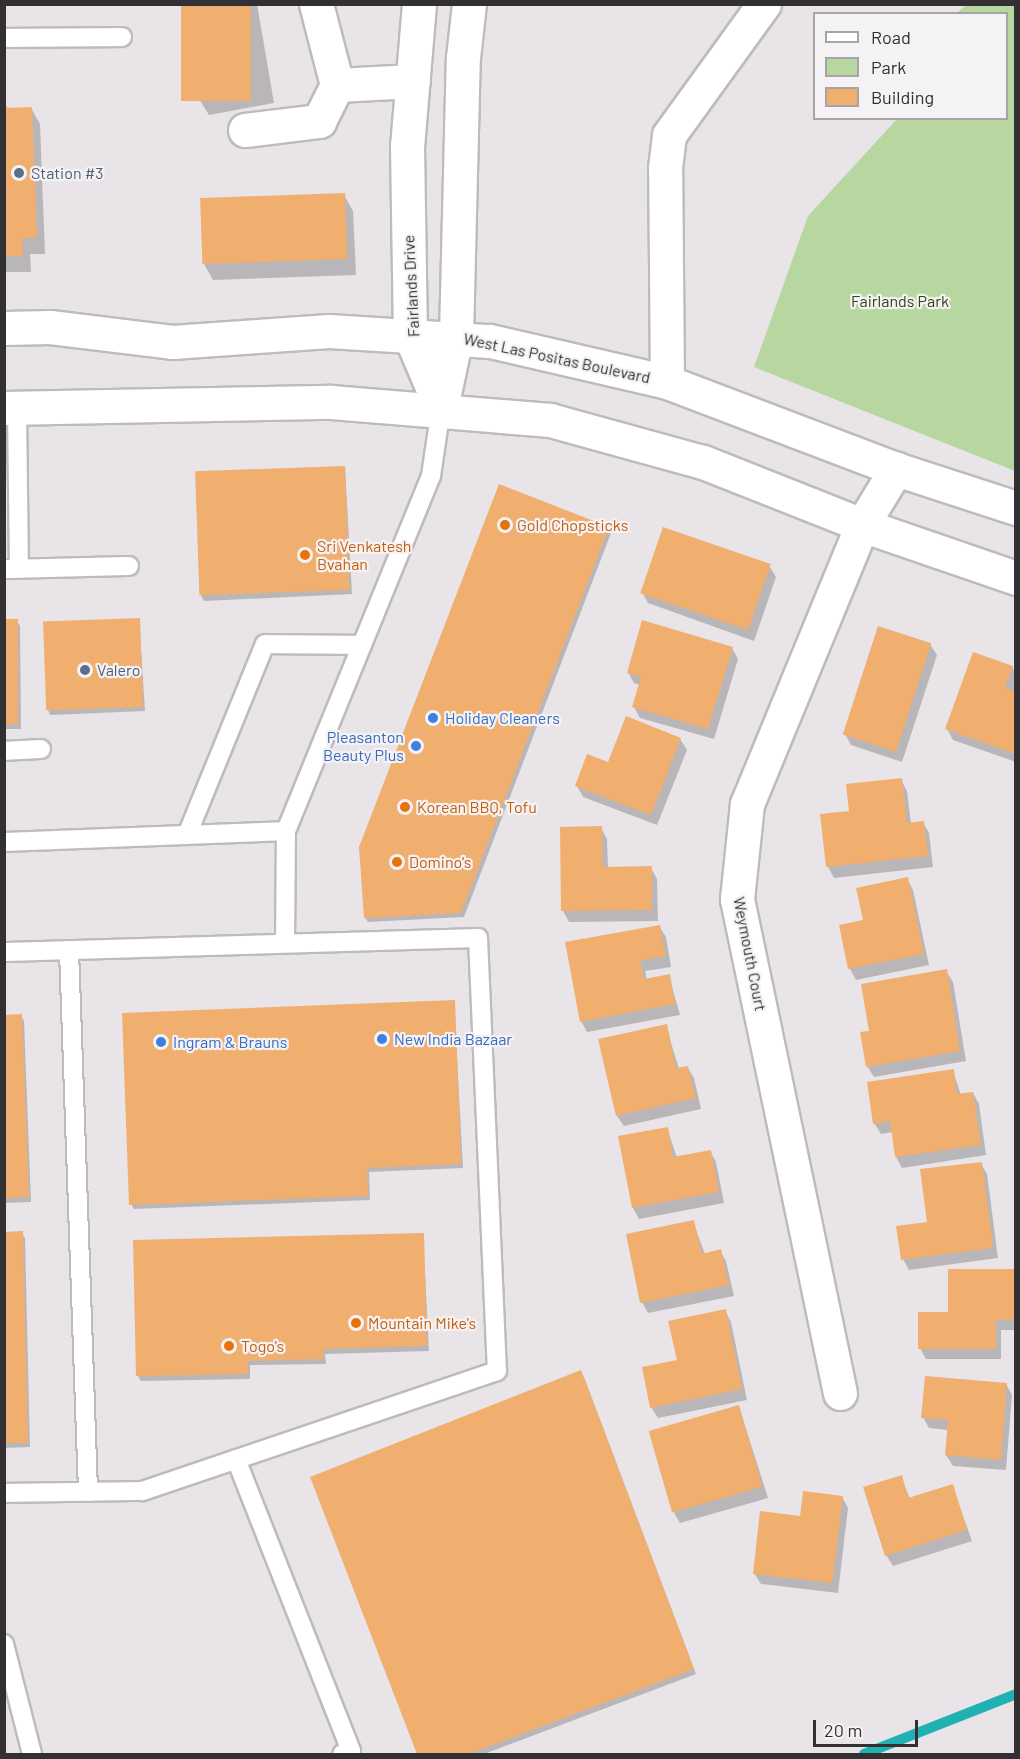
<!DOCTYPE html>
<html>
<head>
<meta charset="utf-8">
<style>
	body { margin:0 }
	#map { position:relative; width:1020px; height:1759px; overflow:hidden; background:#e8e4e8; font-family:Barlow,sans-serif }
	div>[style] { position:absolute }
	.green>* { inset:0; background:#b7d6a0 }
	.shadow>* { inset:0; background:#0003 }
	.stream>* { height:10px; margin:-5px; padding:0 5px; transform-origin:5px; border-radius:5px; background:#22b1b3 }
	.building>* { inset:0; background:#f1af6f; transform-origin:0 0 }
	.roads { filter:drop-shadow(2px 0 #bebbbf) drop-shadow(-2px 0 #bebbbf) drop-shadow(0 2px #bebbbf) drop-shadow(0 -2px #bebbbf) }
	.service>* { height:18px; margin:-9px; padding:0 9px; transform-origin:9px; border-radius:9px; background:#fff }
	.minor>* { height:33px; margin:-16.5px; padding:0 16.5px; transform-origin:16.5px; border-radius:16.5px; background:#fff }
	.dots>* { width:16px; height:16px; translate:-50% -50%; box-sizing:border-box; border:3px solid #f5f2f6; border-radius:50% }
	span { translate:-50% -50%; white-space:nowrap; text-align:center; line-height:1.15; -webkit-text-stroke:4.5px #f5f2f6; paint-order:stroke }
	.service-label { font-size:16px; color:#4e5e75 }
	.left { translate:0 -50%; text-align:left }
	.street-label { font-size:16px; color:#323032 }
	.park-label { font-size:16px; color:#2b4510 }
	.food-label { font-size:16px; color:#c56008 }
	.shop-label { font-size:16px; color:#366cbe }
	.right { translate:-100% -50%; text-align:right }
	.frame { position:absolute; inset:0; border:6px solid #323032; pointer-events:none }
	.legend { position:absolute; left:813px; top:12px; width:195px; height:108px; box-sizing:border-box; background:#f5f2f6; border:2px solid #a7a4a8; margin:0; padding:8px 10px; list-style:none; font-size:18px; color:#323032 }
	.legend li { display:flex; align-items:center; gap:12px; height:30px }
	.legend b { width:30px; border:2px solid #a7a4a8 }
	.scale { position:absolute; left:813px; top:1720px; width:105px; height:27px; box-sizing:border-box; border:3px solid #323032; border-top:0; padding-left:8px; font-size:18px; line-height:21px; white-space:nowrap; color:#323032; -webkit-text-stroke:4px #f5f2f6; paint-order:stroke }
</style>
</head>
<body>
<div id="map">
	<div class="green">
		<i style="clip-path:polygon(967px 4px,1015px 5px,1015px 471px,754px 367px,808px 216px,897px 119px,1006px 118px,1006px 14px,957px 13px)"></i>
	</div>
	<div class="shadow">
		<i style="clip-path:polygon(183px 4px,257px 4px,274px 103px,209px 115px,199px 99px)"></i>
		<i style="clip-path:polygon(4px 101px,8px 109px,31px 108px,40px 124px,45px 254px,30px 254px,31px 272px,4px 272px)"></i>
		<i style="clip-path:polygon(344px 195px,353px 211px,356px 275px,213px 280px,204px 264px)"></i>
		<i style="clip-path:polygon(345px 467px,352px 594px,204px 601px,201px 596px)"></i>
		<i style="clip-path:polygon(608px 528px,611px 533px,464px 917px,368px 922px,365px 917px)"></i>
		<i style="clip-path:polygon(770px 567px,776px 577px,754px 641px,648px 603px,642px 592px)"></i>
		<i style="clip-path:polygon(139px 619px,145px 711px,50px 715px,48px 710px)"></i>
		<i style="clip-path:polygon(4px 621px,17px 621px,20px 626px,21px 729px,4px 729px)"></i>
		<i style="clip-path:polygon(930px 644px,937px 655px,902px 762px,851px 745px,845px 734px)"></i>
		<i style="clip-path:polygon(732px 648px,738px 659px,714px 739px,640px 718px,634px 707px,640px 685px,634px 683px,628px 672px)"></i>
		<i style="clip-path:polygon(1012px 667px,1016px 673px,1016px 762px,953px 740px,947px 729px)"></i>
		<i style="clip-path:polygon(680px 739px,687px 750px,657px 825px,583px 797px,577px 786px,608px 764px)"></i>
		<i style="clip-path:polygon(901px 780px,907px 791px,911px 824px,923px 823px,929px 833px,933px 867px,834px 878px,828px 867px,822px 815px,850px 812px)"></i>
		<i style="clip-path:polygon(562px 828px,601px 828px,607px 839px,608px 868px,651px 868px,657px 879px,658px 921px,569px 922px,563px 911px)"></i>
		<i style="clip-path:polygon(907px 879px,913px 890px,929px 965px,856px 980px,850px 969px,841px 927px,865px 921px)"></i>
		<i style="clip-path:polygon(659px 926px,666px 937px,671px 967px,645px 971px,647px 980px,669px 976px,680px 1015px,587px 1032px,581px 1021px)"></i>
		<i style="clip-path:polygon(946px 971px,953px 982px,966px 1061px,874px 1077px,867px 1066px,871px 1032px)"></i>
		<i style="clip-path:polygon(454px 1001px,463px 1168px,369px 1172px,370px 1200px,134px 1209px,131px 1204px)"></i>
		<i style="clip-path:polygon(4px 1016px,21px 1016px,24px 1021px,31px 1202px,4px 1203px)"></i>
		<i style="clip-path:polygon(666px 1026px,679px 1069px,687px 1067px,694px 1078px,701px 1109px,624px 1126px,617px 1116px)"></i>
		<i style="clip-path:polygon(953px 1071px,961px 1095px,973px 1093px,979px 1104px,986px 1155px,902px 1168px,896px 1157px,893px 1132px,881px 1134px,874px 1123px)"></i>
		<i style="clip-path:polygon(667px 1128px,677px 1158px,710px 1151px,716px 1162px,724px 1203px,639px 1219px,633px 1208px)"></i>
		<i style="clip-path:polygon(981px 1164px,987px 1174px,998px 1258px,909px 1270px,903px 1259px)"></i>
		<i style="clip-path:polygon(693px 1222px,705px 1254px,720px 1251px,726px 1261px,734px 1296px,648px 1313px,642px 1302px)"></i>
		<i style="clip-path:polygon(4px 1233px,22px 1233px,25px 1238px,30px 1447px,4px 1448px)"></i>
		<i style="clip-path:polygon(423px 1234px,429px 1351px,325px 1354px,326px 1364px,250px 1365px,250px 1379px,141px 1381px,138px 1376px,135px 1241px)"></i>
		<i style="clip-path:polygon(1014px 1270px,1016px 1330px,1001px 1330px,1001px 1359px,926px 1359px,920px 1348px,950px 1314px)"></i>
		<i style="clip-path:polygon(725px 1311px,731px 1322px,747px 1400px,658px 1418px,651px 1407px,679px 1361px)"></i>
		<i style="clip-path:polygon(584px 1377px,696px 1674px,484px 1754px,419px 1754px,312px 1478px)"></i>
		<i style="clip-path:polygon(1006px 1384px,1012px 1395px,1006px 1470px,953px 1466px,946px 1455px,948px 1430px,929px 1428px,923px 1417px)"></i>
		<i style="clip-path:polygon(739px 1407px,768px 1498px,680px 1523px,674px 1513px)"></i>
		<i style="clip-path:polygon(901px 1477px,910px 1499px,952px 1485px,972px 1541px,893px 1566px,886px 1555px)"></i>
		<i style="clip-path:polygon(842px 1497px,848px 1508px,838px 1593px,761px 1584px,754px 1573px,801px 1518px)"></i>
	</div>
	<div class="stream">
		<i style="left:864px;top:1754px;width:163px;rotate:-21.5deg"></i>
	</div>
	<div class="building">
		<i style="left:181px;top:4px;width:70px;height:97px"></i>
		<i style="clip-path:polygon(32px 107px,37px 238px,22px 238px,23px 256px,4px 256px,4px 108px)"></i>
		<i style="left:345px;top:193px;width:66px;height:145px;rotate:88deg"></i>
		<i style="left:345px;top:466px;width:124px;height:150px;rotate:88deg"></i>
		<i style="clip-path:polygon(499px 484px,609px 527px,461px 913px,364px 918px,359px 847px)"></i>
		<i style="left:663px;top:527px;width:114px;height:70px;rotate:19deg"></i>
		<i style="left:140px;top:618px;width:89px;height:97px;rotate:88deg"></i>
		<i style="left:4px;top:619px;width:14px;height:105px"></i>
		<i style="clip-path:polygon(642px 620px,733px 647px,708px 729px,632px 707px,641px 677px,627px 673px)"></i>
		<i style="left:878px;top:626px;width:56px;height:114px;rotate:18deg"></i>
		<i style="clip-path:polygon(973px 652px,1013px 666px,1005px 688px,1016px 691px,1016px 754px,945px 729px)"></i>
		<i style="clip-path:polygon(626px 716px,681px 738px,651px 815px,575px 786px,587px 754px,608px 762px)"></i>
		<i style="clip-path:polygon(902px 778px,907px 823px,924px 821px,928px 856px,826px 867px,820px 814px,849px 811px,846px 784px)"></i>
		<i style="clip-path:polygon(602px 826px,603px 867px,652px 866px,652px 910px,561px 911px,560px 827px)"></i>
		<i style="clip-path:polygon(908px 877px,924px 954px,848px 969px,839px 925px,863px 920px,856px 888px)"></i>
		<i style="clip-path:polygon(660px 925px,666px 956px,640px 961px,644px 979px,670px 974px,675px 1004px,580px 1022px,565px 942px)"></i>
		<i style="clip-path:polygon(947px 969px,960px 1051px,866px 1067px,860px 1032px,869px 1031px,861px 984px)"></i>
		<i style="clip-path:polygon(455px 1000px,461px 1164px,367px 1168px,368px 1196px,129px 1205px,122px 1013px)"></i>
		<i style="clip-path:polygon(22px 1014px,29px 1197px,4px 1198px,4px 1015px)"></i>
		<i style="clip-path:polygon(667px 1024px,676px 1068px,688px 1066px,696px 1098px,616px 1116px,598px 1039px)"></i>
		<i style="clip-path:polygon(954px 1069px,957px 1094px,973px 1092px,981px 1145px,895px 1157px,890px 1121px,873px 1124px,867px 1082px)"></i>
		<i style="clip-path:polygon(668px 1127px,673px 1157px,711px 1150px,719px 1192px,632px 1208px,618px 1136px)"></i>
		<i style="clip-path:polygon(982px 1162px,993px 1248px,901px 1260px,896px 1226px,927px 1222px,920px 1169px)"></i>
		<i style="clip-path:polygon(694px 1220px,702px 1254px,721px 1249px,729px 1285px,640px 1303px,626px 1234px)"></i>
		<i style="clip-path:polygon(23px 1231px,28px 1443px,4px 1443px,4px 1232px)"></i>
		<i style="clip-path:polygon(424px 1233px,427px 1346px,323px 1349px,324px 1359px,248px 1361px,248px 1374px,136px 1376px,133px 1240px)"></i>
		<i style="clip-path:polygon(948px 1269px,1015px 1269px,1015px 1320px,996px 1320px,996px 1349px,918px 1349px,918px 1312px,948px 1312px)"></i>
		<i style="clip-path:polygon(726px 1309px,742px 1389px,650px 1408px,642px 1367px,677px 1360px,668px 1321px)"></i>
		<i style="clip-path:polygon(581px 1370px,694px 1669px,469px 1754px,417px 1754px,310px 1477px)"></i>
		<i style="clip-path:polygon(925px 1376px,1007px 1383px,1001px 1460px,945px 1455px,948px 1420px,921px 1418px)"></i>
		<i style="left:739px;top:1405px;width:85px;height:94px;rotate:74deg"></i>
		<i style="clip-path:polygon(902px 1475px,908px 1498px,953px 1484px,967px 1530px,885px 1556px,863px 1487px)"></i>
		<i style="clip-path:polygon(803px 1491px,843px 1496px,832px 1583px,753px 1574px,760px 1511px,800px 1516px)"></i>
	</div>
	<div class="roads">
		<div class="service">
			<i style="left:4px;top:38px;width:118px;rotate:-0.5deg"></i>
			<i style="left:17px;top:408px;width:160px;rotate:89.3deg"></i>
			<i style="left:4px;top:569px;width:125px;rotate:-1.4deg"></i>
			<i style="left:4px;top:751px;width:37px;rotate:-3deg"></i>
			<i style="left:187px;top:835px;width:206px;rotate:-67.8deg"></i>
			<i style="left:265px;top:644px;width:97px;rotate:0.6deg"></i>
			<i style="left:4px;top:842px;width:282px;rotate:-2.2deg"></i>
			<i style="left:285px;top:943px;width:112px;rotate:-89.5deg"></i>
			<i style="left:286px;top:831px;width:383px;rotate:-67.8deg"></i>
			<i style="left:431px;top:476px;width:69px;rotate:-81.6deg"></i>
			<i style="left:69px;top:950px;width:542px;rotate:87.99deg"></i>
			<i style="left:4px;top:952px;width:474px;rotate:-1.7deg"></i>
			<i style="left:478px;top:938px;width:433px;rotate:87.5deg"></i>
			<i style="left:497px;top:1371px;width:375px;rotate:161.3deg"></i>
			<i style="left:142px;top:1491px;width:138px;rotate:179.2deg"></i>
			<i style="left:236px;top:1459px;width:314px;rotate:68.5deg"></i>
			<i style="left:351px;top:1751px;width:9px;rotate:162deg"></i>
			<i style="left:4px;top:1644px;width:114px;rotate:75.7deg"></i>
		</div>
		<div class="minor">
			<i style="left:419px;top:4px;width:143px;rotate:94.8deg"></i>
			<i style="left:407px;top:146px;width:189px;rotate:89.1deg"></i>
			<i style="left:410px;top:335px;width:79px;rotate:67deg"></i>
			<i style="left:337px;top:85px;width:76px;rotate:-3deg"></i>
			<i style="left:245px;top:130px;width:75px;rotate:-6.9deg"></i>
			<i style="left:319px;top:121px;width:40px;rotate:-63.4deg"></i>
			<i style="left:337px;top:85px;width:84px;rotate:-104.5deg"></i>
			<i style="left:4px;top:328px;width:46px;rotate:-1.2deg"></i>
			<i style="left:50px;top:327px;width:123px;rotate:7deg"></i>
			<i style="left:172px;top:342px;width:157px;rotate:-4deg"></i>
			<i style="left:329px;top:331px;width:161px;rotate:3.6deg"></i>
			<i style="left:490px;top:341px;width:182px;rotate:13deg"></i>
			<i style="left:667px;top:382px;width:245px;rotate:20.8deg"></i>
			<i style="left:896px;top:469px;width:126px;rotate:18deg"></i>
			<i style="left:667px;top:382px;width:214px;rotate:-90.5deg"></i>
			<i style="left:665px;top:168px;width:33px;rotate:-83deg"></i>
			<i style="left:669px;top:135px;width:162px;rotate:-54.1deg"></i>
			<i style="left:4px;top:408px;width:327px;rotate:-1.1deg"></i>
			<i style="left:331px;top:402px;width:220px;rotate:4.7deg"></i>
			<i style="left:550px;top:420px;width:159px;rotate:15.4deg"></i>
			<i style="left:703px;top:462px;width:171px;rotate:21.6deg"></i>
			<i style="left:862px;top:525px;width:163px;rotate:19deg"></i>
			<i style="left:441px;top:408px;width:73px;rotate:-78.1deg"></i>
			<i style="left:456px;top:337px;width:279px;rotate:-88.6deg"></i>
			<i style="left:463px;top:58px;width:54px;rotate:-83.7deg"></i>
			<i style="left:840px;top:1393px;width:505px;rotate:-101.78deg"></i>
			<i style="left:737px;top:899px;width:96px;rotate:-84deg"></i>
			<i style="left:747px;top:804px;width:302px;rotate:-67.6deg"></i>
			<i style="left:862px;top:525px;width:66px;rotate:-58.7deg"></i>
		</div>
	</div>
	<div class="dots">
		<i style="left:19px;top:173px;background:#5c6f8a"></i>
		<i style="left:505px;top:525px;background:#e8710a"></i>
		<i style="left:305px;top:555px;background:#e8710a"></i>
		<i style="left:85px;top:670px;background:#5c6f8a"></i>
		<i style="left:433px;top:718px;background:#3f7fe0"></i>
		<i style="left:416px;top:746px;background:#3f7fe0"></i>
		<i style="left:405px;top:807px;background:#e8710a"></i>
		<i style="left:397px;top:862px;background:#e8710a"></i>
		<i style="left:382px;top:1039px;background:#3f7fe0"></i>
		<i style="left:161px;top:1042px;background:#3f7fe0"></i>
		<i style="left:356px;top:1323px;background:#e8710a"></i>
		<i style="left:229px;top:1346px;background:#e8710a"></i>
	</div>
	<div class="service-label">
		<span class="left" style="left:31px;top:173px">Station #3</span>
		<span class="left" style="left:97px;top:670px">Valero</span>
	</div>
	<div class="street-label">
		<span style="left:411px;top:286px;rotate:-93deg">Fairlands Drive</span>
		<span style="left:557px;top:358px;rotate:12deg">West Las Positas Boulevard</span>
		<span style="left:750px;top:954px;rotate:79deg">Weymouth Court</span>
	</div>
	<div class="park-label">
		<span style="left:900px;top:301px">Fairlands Park</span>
	</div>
	<div class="food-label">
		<span class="left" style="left:517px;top:525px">Gold Chopsticks</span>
		<span class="left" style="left:317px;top:555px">Sri Venkatesh<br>Bvahan</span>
		<span class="left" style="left:417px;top:807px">Korean BBQ, Tofu</span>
		<span class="left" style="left:409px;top:862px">Domino's</span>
		<span class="left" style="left:368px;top:1323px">Mountain Mike's</span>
		<span class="left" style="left:241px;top:1346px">Togo's</span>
	</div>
	<div class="shop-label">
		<span class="left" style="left:445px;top:718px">Holiday Cleaners</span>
		<span class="right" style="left:404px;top:746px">Pleasanton<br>Beauty Plus</span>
		<span class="left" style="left:394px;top:1039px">New India Bazaar</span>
		<span class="left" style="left:173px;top:1042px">Ingram &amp; Brauns</span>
	</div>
	<div class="frame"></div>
	<ul class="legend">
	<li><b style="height:8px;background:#fff"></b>Road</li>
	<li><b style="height:16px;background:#b7d6a0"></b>Park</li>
	<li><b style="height:16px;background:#f1af6f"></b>Building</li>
	</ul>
	<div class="scale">20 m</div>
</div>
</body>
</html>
